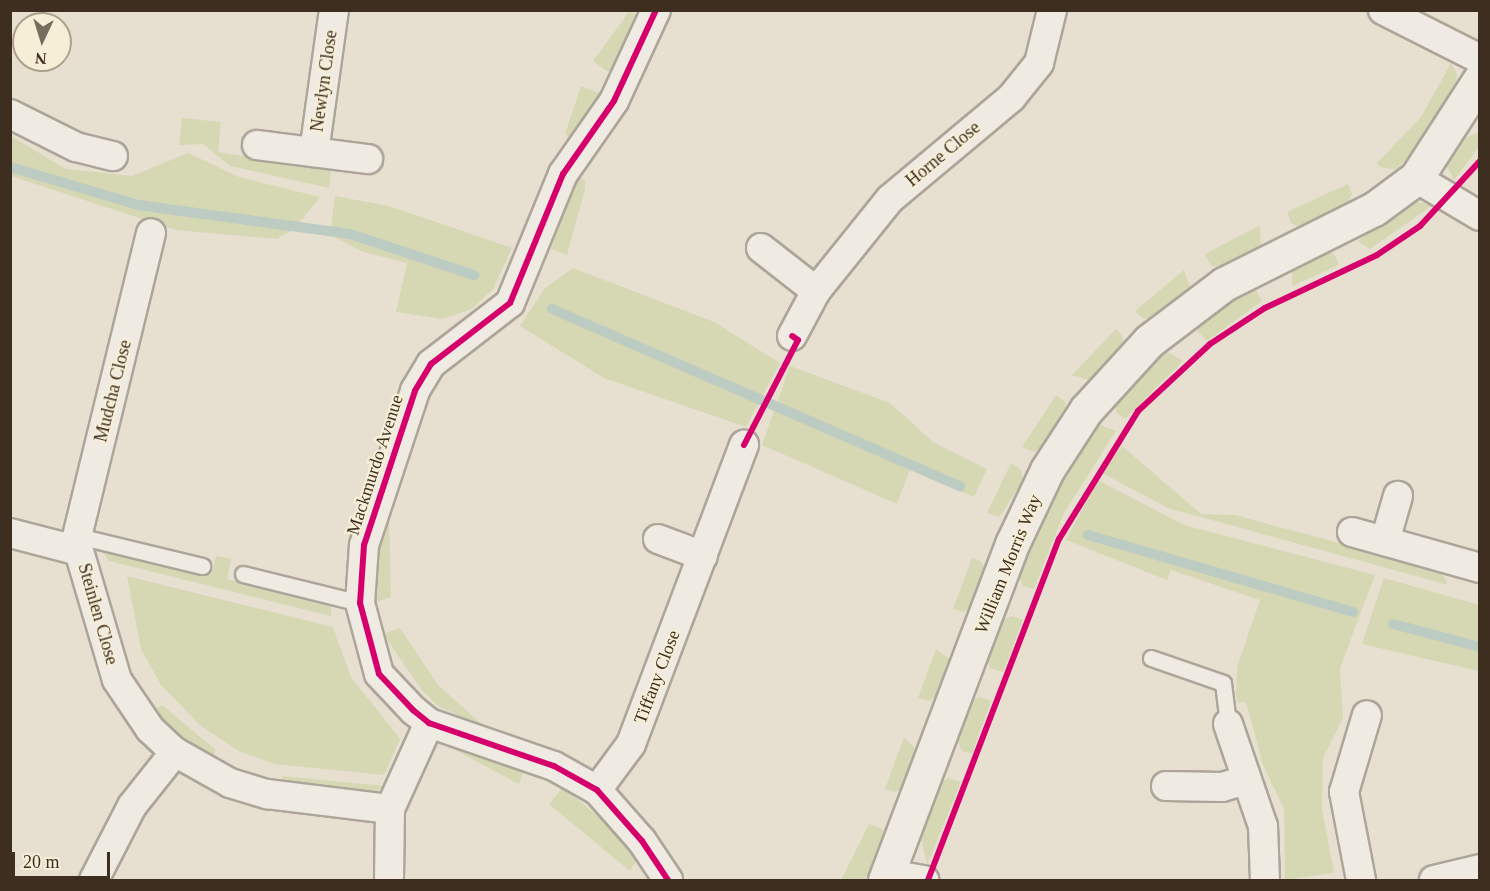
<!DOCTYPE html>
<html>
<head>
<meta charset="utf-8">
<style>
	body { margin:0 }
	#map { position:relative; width:1490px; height:891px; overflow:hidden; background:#e7e0d1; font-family:"Times New Roman",serif }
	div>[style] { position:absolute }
	.green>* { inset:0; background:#d6d7b3 }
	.stream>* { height:10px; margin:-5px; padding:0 5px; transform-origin:5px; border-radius:5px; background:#bcccc2 }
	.roads { filter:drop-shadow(2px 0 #ada599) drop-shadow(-2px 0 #ada599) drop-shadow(0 2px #ada599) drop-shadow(0 -2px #ada599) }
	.service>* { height:15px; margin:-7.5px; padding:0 7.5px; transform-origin:7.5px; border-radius:7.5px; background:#efebe3 }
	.minor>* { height:28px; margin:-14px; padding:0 14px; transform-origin:14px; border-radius:14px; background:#efebe3 }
	.tertiary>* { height:33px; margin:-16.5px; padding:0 16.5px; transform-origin:16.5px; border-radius:16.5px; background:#efebe3 }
	.cycleway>* { height:6px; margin:-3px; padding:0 3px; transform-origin:3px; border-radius:3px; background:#d6006c }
	span { translate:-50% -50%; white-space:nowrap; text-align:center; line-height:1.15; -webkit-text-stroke:4.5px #f7eed8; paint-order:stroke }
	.street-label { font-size:18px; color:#3d2e20 }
	.frame { position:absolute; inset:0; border:12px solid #3d2e20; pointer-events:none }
	.north { position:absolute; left:12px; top:12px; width:60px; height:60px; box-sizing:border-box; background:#f7eed8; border:2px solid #ada18e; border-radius:50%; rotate:184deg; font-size:16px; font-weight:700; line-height:24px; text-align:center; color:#3d2e20 }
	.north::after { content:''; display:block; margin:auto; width:21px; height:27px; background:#786c5e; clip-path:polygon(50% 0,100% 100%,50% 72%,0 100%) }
	.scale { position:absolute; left:12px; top:852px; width:98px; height:27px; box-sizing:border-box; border:3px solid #3d2e20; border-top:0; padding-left:8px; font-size:18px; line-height:21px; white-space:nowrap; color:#3d2e20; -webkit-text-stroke:4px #f7eed8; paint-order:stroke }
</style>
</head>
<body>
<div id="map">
	<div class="green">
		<i style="clip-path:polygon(629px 12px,640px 15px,616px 72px,607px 71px,593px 61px)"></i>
		<i style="clip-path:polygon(1451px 63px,1457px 74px,1455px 89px,1418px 148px,1395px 170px,1380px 167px,1377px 163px,1421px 117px)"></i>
		<i style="clip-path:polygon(581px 86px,599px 93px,600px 98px,570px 137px,565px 134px)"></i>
		<i style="clip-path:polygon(182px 118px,221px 122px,218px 152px,331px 170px,329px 188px,230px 166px,203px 144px,179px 145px)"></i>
		<i style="clip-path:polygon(1480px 132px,1479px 147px,1454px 180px,1447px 166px,1467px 137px)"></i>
		<i style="clip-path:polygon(11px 136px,66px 169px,132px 176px,188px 153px,239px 177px,320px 197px,293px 230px,277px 239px,176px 230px,11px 176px)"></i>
		<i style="clip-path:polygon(577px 176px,585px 180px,585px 189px,567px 255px,551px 249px)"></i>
		<i style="clip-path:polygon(1348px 184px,1352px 194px,1346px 206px,1298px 226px,1291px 223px,1287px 212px)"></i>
		<i style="clip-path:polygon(335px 196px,389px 206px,512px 248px,493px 289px,472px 309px,442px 319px,396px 312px,407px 263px,363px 252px,330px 235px)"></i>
		<i style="clip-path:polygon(1410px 201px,1433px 205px,1370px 249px,1358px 241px)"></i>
		<i style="clip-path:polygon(1260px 225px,1261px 245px,1219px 267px,1211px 266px,1205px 254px)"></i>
		<i style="clip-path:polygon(1324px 251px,1334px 254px,1339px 265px,1292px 286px,1292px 264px)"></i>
		<i style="clip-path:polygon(573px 268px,714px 322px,780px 363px,746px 427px,604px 378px,520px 326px,545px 288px)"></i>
		<i style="clip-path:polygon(1184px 270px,1190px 288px,1151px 319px,1142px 318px,1135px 311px)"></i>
		<i style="clip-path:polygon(1246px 288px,1256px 290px,1262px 301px,1207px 341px,1197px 331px,1199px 322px)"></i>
		<i style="clip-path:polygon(1116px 329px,1123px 337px,1122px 348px,1089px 380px,1072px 375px)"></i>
		<i style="clip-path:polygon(1166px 351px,1183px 361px,1125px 419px,1116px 412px,1117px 401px)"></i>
		<i style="clip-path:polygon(790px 366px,890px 403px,933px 442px,987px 469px,974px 497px,910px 469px,897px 504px,762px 445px)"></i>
		<i style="clip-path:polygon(1056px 395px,1065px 402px,1066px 412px,1041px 449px,1033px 452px,1022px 447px)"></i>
		<i style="clip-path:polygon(1098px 424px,1116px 431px,1064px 513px,1034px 589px,1023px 586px,1019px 576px,1049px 501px)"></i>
		<i style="clip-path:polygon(1122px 446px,1201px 514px,1235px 515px,1440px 570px,1448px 585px,1168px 508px,1102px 473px)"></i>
		<i style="clip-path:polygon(1011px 463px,1021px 470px,1023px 481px,999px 517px,987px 513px)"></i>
		<i style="clip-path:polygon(1098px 480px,1184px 525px,1375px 575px,1340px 668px,1343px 718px,1323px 758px,1322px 809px,1334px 873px,1285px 880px,1284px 809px,1263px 765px,1246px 702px,1238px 703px,1236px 694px,1237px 667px,1260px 600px,1171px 570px,1167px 580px,1066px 540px)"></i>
		<i style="clip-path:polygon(389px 512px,391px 597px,377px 602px,378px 557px)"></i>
		<i style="clip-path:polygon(101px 550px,211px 575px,216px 556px,231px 559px,227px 579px,331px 605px,331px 616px,109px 561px)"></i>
		<i style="clip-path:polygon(972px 558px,982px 562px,986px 573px,975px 607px,963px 612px,953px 609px)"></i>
		<i style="clip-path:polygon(127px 576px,333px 627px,351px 677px,400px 739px,384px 775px,274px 764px,239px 751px,201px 726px,161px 685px,141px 649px)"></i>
		<i style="clip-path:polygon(1384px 578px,1479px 605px,1479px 671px,1362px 644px)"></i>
		<i style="clip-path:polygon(1011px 616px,1023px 620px,1003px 672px,990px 668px,986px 658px,1001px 621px)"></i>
		<i style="clip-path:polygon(400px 628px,438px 685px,486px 728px,438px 706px,422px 690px,383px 634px)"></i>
		<i style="clip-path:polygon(936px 649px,951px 660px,938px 695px,929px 701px,918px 698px)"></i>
		<i style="clip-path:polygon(980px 697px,991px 701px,972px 754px,962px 751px,957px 740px,971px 701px)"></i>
		<i style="clip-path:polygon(162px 705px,216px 750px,211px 761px,171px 731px,154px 711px)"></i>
		<i style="clip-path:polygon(904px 737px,917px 751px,905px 788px,894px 792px,885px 789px)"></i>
		<i style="clip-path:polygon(451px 748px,524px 769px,519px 784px)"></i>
		<i style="clip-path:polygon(282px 776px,383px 786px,373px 794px,289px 790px)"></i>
		<i style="clip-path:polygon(948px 778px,961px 782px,927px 865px,920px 834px,939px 784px)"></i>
		<i style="clip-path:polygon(563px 787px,622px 837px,638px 858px,630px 871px,549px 804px)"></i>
		<i style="clip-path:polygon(869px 824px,882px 829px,886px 838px,876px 859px,865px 880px,841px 880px)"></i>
	</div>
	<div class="stream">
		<i style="left:10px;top:167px;width:134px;rotate:16.5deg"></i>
		<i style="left:138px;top:205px;width:214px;rotate:7.8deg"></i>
		<i style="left:350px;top:234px;width:131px;rotate:18.3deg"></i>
		<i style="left:552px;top:309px;width:445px;rotate:23.5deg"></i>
		<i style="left:1088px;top:535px;width:276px;rotate:16.2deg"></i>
		<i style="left:1393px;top:624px;width:90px;rotate:14.8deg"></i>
	</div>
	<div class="roads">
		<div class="service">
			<i style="left:78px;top:536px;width:128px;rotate:13.6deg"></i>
			<i style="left:243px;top:574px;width:121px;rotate:13.9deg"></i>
			<i style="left:1151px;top:658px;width:76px;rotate:19.1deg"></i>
			<i style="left:1223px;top:683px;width:41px;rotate:83deg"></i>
		</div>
		<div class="minor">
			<i style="left:656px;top:10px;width:100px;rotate:114.8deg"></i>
			<i style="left:614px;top:101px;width:89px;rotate:124.9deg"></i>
			<i style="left:563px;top:174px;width:139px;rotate:112.3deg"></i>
			<i style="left:510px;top:303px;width:100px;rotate:142.3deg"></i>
			<i style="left:431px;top:364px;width:31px;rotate:121deg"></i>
			<i style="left:415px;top:391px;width:162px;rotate:108.3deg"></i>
			<i style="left:364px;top:545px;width:58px;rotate:93.9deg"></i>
			<i style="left:360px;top:603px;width:73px;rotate:75deg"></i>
			<i style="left:379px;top:674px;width:50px;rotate:46.6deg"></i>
			<i style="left:413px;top:710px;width:21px;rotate:39deg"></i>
			<i style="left:429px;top:723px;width:132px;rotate:19deg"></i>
			<i style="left:554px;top:766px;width:49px;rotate:29.2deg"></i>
			<i style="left:597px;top:790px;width:68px;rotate:48.6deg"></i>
			<i style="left:642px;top:841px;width:47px;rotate:56.3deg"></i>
			<i style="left:1383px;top:10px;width:109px;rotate:26.8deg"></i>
			<i style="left:10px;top:114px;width:74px;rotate:26.6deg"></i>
			<i style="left:76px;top:147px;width:38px;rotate:14deg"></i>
			<i style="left:257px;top:145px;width:112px;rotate:7.2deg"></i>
			<i style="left:314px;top:152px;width:143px;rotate:-82deg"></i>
			<i style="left:1416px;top:178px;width:74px;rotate:30.7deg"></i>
			<i style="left:761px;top:248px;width:70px;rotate:38deg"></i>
			<i style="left:792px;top:336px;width:51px;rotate:-61.9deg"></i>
			<i style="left:816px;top:291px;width:118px;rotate:-51.2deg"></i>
			<i style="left:890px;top:199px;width:158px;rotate:-39.9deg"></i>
			<i style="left:1011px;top:98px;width:45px;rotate:-51.3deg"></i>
			<i style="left:1039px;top:63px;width:55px;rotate:-76.2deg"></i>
			<i style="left:1352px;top:532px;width:133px;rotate:15.7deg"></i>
			<i style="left:10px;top:533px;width:71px;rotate:14.6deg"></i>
			<i style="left:79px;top:551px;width:134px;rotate:73.6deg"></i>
			<i style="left:117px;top:680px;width:59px;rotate:56deg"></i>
			<i style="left:150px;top:729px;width:34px;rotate:43deg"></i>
			<i style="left:175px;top:752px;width:63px;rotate:29.4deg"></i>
			<i style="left:230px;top:783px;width:39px;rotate:17deg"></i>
			<i style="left:267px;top:794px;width:124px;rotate:7deg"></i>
			<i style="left:658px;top:539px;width:48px;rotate:20.7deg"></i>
			<i style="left:1385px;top:541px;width:47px;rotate:-73.9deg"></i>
			<i style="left:74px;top:549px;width:325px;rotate:-76.3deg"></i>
			<i style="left:1228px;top:724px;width:108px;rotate:71.1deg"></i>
			<i style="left:1263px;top:826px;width:54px;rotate:87.9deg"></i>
			<i style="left:1166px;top:786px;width:56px;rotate:1deg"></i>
			<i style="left:1222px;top:787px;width:25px;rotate:-16deg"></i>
			<i style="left:597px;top:790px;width:57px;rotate:-53.5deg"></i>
			<i style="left:631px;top:744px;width:320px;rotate:-69.3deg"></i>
			<i style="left:889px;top:874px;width:36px;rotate:10deg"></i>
			<i style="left:94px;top:880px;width:83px;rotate:-62.8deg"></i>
			<i style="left:132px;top:806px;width:69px;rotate:-51.5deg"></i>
			<i style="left:389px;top:880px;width:71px;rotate:-89.2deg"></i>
			<i style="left:390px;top:809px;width:94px;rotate:-65.6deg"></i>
			<i style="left:1361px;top:880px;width:90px;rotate:-100.9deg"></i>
			<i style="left:1344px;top:792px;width:80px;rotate:-73.4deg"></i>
			<i style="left:1434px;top:880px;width:47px;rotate:-13.4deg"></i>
		</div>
		<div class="tertiary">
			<i style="left:885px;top:880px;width:361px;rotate:-69.3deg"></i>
			<i style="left:1013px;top:542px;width:80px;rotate:-64.7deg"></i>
			<i style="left:1047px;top:470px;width:72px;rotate:-57deg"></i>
			<i style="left:1086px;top:410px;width:93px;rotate:-47.6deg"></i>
			<i style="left:1149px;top:341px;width:94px;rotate:-37.2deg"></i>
			<i style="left:1224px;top:284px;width:168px;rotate:-26.6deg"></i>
			<i style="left:1374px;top:209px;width:52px;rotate:-36.4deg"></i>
			<i style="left:1416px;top:178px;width:118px;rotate:-57.1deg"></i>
		</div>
	</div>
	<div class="cycleway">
		<i style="left:656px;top:10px;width:100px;rotate:114.8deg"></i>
		<i style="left:614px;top:101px;width:89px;rotate:124.9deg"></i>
		<i style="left:563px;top:174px;width:139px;rotate:112.3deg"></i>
		<i style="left:510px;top:303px;width:100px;rotate:142.3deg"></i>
		<i style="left:431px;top:364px;width:31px;rotate:121deg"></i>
		<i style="left:415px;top:391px;width:162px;rotate:108.3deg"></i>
		<i style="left:364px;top:545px;width:58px;rotate:93.9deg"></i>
		<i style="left:360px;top:603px;width:73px;rotate:75deg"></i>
		<i style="left:379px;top:674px;width:50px;rotate:46.6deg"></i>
		<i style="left:413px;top:710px;width:21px;rotate:39deg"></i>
		<i style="left:429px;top:723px;width:132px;rotate:19deg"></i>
		<i style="left:554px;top:766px;width:49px;rotate:29.2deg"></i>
		<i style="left:597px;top:790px;width:68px;rotate:48.6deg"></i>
		<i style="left:642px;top:841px;width:47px;rotate:56.3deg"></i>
		<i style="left:744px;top:445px;width:118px;rotate:-62.8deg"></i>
		<i style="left:798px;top:340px;width:7px;rotate:-146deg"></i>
		<i style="left:928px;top:880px;width:365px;rotate:-69deg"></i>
		<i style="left:1059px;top:539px;width:150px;rotate:-58.3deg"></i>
		<i style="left:1138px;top:411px;width:98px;rotate:-42.9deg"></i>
		<i style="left:1210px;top:344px;width:66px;rotate:-33.2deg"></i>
		<i style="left:1265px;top:308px;width:124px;rotate:-25.3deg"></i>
		<i style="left:1377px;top:255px;width:52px;rotate:-34deg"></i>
		<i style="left:1420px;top:226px;width:88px;rotate:-47.3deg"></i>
	</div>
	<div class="street-label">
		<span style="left:324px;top:81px;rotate:-82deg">Newlyn Close</span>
		<span style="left:943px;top:154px;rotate:-40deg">Horne Close</span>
		<span style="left:113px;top:391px;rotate:-76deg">Mudcha Close</span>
		<span style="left:375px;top:465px;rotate:-72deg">Mackmurdo Avenue</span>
		<span style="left:1008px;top:564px;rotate:-68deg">William Morris Way</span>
		<span style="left:98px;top:614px;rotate:74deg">Steinlen Close</span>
		<span style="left:657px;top:677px;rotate:-69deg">Tiffany Close</span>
	</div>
	<div class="frame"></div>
	<div class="north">N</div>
	<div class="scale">20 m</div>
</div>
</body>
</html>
